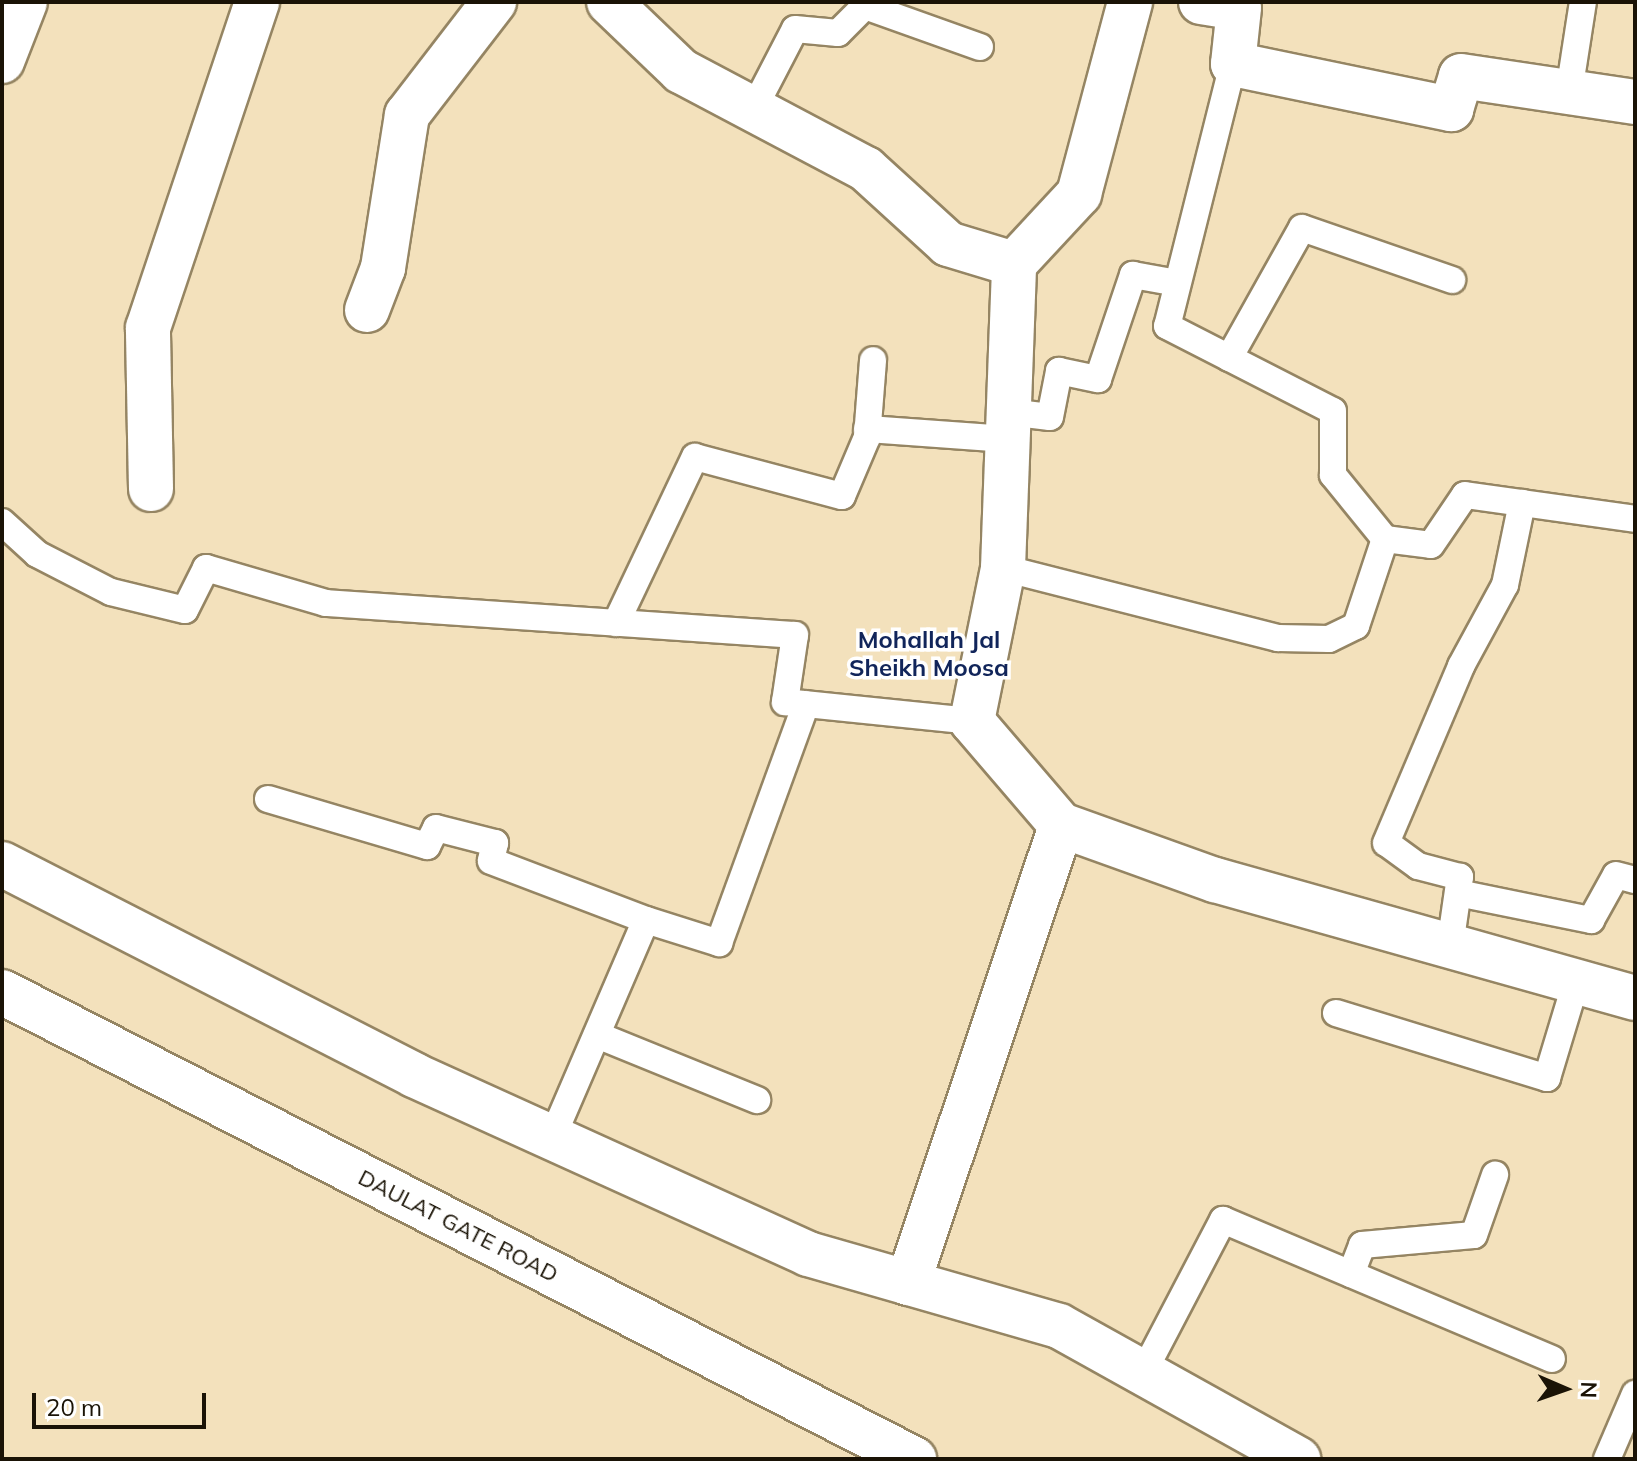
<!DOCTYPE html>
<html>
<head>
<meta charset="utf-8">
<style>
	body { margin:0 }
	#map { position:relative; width:1637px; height:1461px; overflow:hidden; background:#f3e1bc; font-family:Mulish,sans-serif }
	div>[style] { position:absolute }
	.roads { filter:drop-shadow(2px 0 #958563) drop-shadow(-2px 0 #958563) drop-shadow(0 2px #958563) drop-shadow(0 -2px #958563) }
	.service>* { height:26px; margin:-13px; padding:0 13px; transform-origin:13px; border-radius:13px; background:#fff }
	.minor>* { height:44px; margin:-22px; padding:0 22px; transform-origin:22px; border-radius:22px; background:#fff }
	.secondary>* { height:44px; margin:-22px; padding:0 22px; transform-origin:22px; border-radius:22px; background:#fff }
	span { translate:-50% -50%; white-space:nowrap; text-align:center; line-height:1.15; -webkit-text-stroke:7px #fff; paint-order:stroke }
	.street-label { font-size:22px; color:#1a1306 }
	.neighbourhood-label { font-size:24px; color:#11255a; font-weight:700 }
	.frame { position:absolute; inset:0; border:4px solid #1a1306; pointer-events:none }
	.north { position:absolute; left:1525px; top:1349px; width:80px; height:80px; -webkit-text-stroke:6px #fff; paint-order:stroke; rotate:92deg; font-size:22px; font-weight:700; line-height:32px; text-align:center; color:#1a1306 }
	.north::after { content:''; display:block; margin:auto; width:28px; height:36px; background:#1a1306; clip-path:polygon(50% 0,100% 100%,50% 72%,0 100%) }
	.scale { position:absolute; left:32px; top:1393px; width:174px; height:36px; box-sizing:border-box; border:4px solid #1a1306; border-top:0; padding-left:10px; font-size:24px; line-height:28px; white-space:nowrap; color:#1a1306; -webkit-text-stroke:6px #fff; paint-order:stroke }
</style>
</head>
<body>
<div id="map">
	<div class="roads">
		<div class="service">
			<i style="left:1233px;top:64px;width:270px;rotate:104.1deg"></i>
			<i style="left:1167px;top:326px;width:186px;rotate:27.1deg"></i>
			<i style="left:1333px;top:411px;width:64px;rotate:90deg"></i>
			<i style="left:1333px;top:475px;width:82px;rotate:50.9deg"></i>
			<i style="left:1569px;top:92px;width:91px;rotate:-81.2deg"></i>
			<i style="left:753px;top:110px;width:91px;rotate:-62.6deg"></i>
			<i style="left:795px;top:29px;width:43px;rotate:5.3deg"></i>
			<i style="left:838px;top:33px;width:38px;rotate:-45deg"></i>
			<i style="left:865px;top:6px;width:122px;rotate:19.6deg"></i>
			<i style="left:1229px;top:358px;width:149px;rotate:-60.7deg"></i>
			<i style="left:1302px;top:228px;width:159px;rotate:19.1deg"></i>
			<i style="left:1009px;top:412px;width:41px;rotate:7deg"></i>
			<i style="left:1050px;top:417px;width:47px;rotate:-78.9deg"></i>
			<i style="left:1059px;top:371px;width:40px;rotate:12deg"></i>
			<i style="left:1098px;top:379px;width:110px;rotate:-71.4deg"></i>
			<i style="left:1133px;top:275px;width:45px;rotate:10.3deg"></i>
			<i style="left:867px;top:429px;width:141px;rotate:4.1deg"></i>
			<i style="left:2px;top:522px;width:47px;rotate:42.4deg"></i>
			<i style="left:37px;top:554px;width:83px;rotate:27.2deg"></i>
			<i style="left:111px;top:592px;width:76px;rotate:13.7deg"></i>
			<i style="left:185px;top:610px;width:47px;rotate:-63.4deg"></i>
			<i style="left:206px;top:568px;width:125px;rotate:16.3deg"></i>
			<i style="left:326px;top:603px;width:470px;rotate:3.9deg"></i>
			<i style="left:795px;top:635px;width:68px;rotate:98.5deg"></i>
			<i style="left:785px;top:702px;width:188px;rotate:5.8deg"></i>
			<i style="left:1003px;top:568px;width:284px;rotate:14.3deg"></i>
			<i style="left:1278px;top:638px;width:51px;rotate:1.1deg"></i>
			<i style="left:1329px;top:639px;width:30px;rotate:-26deg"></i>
			<i style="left:1356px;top:626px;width:92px;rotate:-71.6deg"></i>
			<i style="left:1385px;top:539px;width:46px;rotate:7.4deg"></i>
			<i style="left:1431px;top:545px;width:60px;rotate:-55.8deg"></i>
			<i style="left:1465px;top:495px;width:172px;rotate:8deg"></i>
			<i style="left:616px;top:623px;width:184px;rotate:-64.6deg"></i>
			<i style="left:695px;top:457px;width:152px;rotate:14.9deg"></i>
			<i style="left:842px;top:496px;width:64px;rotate:-67deg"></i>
			<i style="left:867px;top:437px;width:77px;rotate:-85.5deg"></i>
			<i style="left:268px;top:799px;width:166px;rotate:16.5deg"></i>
			<i style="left:427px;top:846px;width:20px;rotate:-63deg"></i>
			<i style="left:436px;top:828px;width:61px;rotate:14.3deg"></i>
			<i style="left:495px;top:843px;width:18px;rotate:103deg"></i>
			<i style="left:491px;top:861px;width:166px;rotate:20.8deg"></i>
			<i style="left:1458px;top:893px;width:136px;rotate:11.5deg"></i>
			<i style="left:1591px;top:920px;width:51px;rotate:-60.9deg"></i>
			<i style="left:1616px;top:875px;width:20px;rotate:15deg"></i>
			<i style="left:1450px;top:946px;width:70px;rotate:-81.8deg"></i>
			<i style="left:1460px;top:877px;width:43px;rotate:-165.3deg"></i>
			<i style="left:1418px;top:866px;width:39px;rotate:-144deg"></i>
			<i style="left:1386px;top:843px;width:192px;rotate:-67deg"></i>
			<i style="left:1461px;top:666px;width:92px;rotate:-61.5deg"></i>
			<i style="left:1505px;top:585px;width:84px;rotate:-78.3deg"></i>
			<i style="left:1336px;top:1013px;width:221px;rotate:17.1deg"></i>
			<i style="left:1547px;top:1078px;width:100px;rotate:-73.2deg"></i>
			<i style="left:597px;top:1035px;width:173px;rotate:22.1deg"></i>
			<i style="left:552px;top:1138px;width:237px;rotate:-66.7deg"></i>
			<i style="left:646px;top:920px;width:77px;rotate:17.5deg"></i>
			<i style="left:719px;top:943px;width:254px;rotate:-70deg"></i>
			<i style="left:1351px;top:1274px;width:31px;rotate:-69deg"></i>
			<i style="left:1362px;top:1245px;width:112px;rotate:-5.1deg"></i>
			<i style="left:1474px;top:1235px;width:64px;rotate:-70.7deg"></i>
			<i style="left:1143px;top:1373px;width:173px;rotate:-62.4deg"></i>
			<i style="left:1223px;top:1220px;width:357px;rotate:22.9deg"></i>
			<i style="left:1607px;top:1459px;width:71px;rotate:-66.7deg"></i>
		</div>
		<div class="minor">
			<i style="left:609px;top:2px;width:100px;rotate:43.8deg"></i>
			<i style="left:681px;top:71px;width:209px;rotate:27.9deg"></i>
			<i style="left:866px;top:169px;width:111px;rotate:42.4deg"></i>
			<i style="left:948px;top:244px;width:69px;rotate:16.9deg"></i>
			<i style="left:1201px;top:2px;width:38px;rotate:9deg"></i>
			<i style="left:1239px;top:8px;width:56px;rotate:96.1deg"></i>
			<i style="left:1233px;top:64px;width:223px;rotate:11.7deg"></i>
			<i style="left:1451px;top:109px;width:34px;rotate:-73deg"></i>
			<i style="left:1461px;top:76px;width:176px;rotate:8.5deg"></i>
			<i style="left:2px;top:61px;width:63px;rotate:-68.7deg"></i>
			<i style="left:367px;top:310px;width:45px;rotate:-69.1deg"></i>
			<i style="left:383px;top:268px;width:155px;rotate:-81.1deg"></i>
			<i style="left:407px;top:115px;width:143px;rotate:-52.4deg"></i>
			<i style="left:151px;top:489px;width:161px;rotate:-91.1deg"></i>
			<i style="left:148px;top:328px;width:344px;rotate:-71.5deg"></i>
			<i style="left:1061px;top:825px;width:137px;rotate:-130.6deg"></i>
			<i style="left:972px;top:721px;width:156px;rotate:-78.5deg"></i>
			<i style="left:1003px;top:568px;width:304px;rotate:-87.9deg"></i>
			<i style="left:1014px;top:264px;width:96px;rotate:-47.1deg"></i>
			<i style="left:1079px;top:194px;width:199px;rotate:-75.1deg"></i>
			<i style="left:2px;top:864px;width:463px;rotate:27.1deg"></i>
			<i style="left:414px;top:1075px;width:433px;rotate:24.4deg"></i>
			<i style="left:808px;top:1254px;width:261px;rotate:16deg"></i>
			<i style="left:1059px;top:1326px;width:274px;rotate:29.1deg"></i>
			<i style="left:908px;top:1283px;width:483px;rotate:-71.5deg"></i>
			<i style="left:1061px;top:825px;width:164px;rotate:19.7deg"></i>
			<i style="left:1215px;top:880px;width:436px;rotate:15.7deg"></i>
		</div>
		<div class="secondary">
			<i style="left:2px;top:992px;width:1025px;rotate:27.12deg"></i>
		</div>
	</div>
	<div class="street-label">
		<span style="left:458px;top:1226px;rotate:27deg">DAULAT GATE ROAD</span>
	</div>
	<div class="neighbourhood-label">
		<span style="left:929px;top:654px">Mohallah Jal<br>Sheikh Moosa</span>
	</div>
	<div class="frame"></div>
	<div class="north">N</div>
	<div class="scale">20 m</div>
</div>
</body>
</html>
